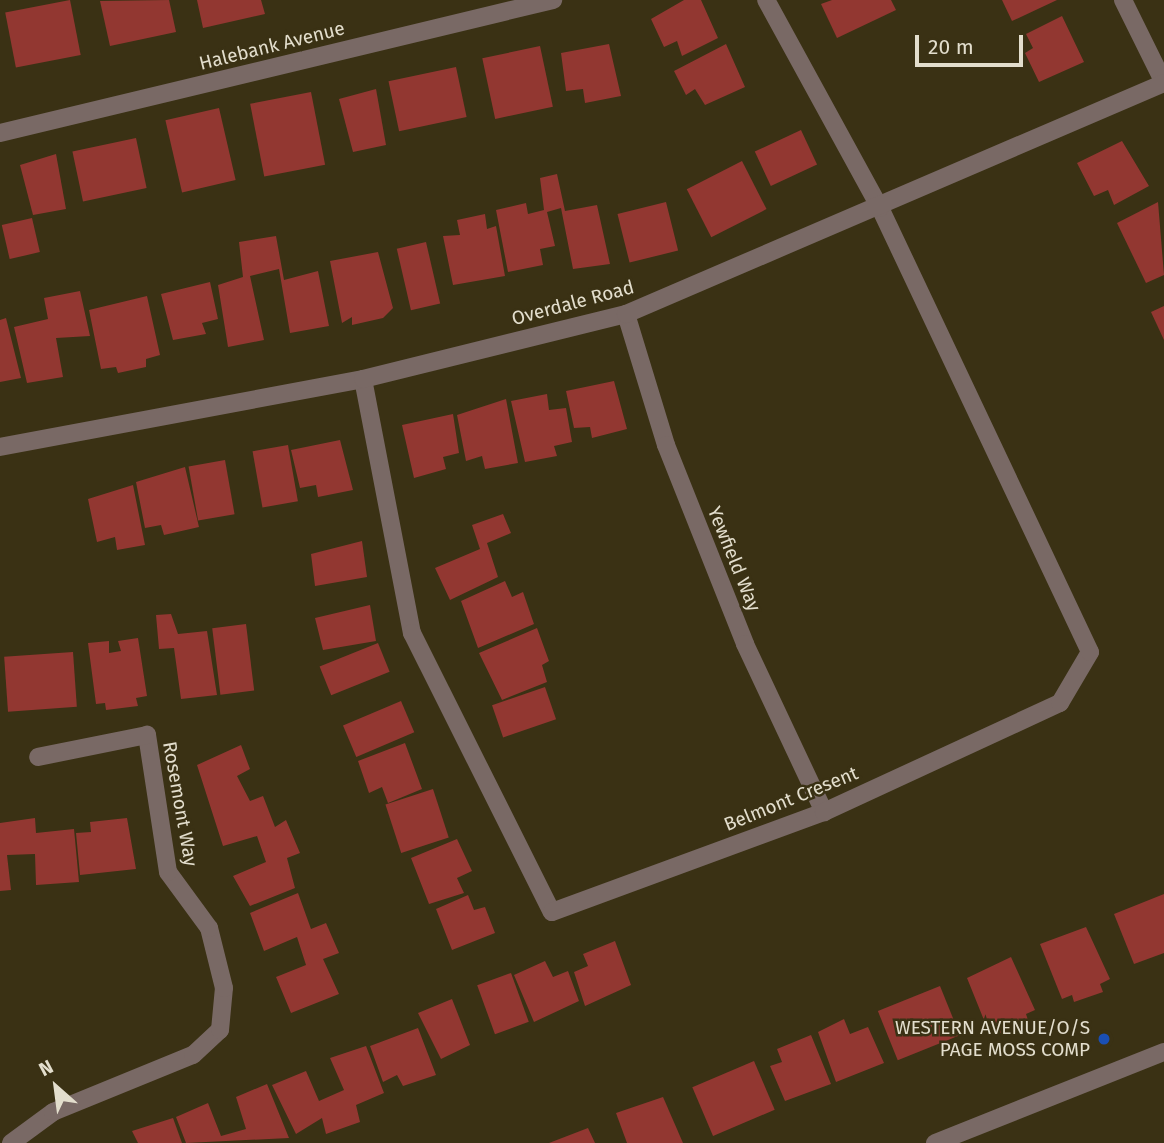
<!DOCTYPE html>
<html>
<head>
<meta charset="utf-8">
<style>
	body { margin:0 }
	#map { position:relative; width:1164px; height:1143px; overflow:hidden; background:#3a3114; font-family:"Fira Sans",sans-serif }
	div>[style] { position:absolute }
	.building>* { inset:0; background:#923731; transform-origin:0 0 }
	.minor>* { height:18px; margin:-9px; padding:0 9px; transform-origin:9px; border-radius:9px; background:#796965 }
	.dots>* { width:19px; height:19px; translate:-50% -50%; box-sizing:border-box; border:4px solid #3a3114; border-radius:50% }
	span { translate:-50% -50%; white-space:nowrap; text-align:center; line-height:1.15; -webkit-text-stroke:5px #3a3114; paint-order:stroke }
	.street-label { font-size:19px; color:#e3decd }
	.poi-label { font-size:19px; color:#e3decd }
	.right { translate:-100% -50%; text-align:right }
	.north { position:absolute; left:21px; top:1052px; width:70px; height:70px; -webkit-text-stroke:5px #3a3114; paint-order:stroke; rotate:332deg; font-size:19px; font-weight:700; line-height:28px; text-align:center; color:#e3decd }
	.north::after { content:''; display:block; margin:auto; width:24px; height:32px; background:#e3decd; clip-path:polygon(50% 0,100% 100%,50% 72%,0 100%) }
	.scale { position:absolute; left:915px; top:35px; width:108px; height:32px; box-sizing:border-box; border:4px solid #e3decd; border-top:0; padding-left:9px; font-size:21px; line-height:24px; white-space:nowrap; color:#e3decd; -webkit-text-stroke:5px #3a3114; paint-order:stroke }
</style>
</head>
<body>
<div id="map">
	<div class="building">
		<i style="left:70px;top:0;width:56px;height:66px;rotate:79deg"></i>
		<i style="clip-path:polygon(169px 0,176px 32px,110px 46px,100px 1px)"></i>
		<i style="clip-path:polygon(197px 0,261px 0,265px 14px,203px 28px)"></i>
		<i style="clip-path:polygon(684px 0,701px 0,718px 38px,682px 56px,677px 41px,664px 47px,651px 19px)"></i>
		<i style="clip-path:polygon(832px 0,891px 0,896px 10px,837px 38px,821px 4px)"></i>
		<i style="clip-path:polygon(1002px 0,1057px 0,1012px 21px)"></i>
		<i style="clip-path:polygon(1062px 16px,1084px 62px,1039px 82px,1025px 53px,1033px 48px,1026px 34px)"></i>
		<i style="clip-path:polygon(609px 44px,621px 96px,585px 103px,583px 89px,566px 91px,561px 53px)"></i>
		<i style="clip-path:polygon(726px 44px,745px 87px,705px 105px,695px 89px,686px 95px,674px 71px)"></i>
		<i style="left:540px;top:46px;width:62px;height:59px;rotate:78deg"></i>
		<i style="left:456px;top:67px;width:51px;height:69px;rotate:78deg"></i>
		<i style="clip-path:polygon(376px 89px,386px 145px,353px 152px,339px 99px)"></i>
		<i style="left:311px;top:92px;width:74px;height:62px;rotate:79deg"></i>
		<i style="left:219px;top:108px;width:74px;height:55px;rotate:77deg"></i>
		<i style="left:801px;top:130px;width:38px;height:51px;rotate:65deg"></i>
		<i style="left:136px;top:138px;width:51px;height:65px;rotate:78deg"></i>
		<i style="clip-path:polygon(1122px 141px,1149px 186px,1114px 205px,1108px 190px,1094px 196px,1077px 163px)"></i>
		<i style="clip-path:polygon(56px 154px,66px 209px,33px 215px,20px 165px)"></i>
		<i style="left:742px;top:161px;width:54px;height:62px;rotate:63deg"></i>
		<i style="clip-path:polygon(557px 174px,565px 211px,597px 205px,610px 264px,573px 269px,561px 208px,547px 212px,555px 246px,540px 249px,543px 265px,508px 272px,496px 210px,526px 203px,528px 214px,544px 210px,540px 178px)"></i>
		<i style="left:666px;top:202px;width:50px;height:50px;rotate:76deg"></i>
		<i style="clip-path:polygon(1158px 202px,1164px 275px,1146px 283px,1117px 223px)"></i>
		<i style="clip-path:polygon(485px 214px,487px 229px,496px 226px,505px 276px,453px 285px,443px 236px,460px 235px,457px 220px)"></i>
		<i style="left:32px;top:218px;width:35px;height:31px;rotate:77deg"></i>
		<i style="clip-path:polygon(276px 236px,284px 280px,318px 271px,329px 326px,290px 333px,279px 269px,250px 276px,264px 340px,228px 347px,218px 285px,243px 277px,239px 242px)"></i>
		<i style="left:426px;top:242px;width:63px;height:30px;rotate:77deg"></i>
		<i style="clip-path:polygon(378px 252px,393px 308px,383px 318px,352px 325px,352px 317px,342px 323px,330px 261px)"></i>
		<i style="clip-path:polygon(210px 282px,218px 319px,202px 323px,206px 334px,173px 340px,161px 294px)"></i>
		<i style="clip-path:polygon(80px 291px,90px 336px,56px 338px,63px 377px,27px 383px,14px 327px,48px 319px,44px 298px)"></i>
		<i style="clip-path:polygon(147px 296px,160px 355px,146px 359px,146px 367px,118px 373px,116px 367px,101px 369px,89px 310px)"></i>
		<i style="clip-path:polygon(1164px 306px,1164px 340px,1151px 312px)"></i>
		<i style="clip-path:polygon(6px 318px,21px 378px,0 382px,0 320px)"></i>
		<i style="clip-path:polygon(614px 381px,627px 429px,592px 438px,590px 427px,574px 428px,566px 391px)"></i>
		<i style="clip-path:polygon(547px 394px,549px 410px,566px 408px,572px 442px,554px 446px,557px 456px,525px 462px,511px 401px)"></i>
		<i style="clip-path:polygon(506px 399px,518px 463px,485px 469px,482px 456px,466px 461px,457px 415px)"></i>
		<i style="clip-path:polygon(453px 414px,459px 453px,443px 457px,446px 469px,414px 478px,402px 425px)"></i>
		<i style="clip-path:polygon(340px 440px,353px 490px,318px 497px,316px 485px,300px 488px,291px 450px)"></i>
		<i style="left:288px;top:445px;width:57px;height:36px;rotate:80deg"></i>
		<i style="left:225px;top:460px;width:55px;height:37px;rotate:80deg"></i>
		<i style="clip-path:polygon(185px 467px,199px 527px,164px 535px,161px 525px,145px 528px,136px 482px)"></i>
		<i style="clip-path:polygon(133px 485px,145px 545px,117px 550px,115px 537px,97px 542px,88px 499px)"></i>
		<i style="clip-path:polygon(503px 514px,511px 533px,487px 543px,498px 577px,450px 600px,435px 568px,480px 549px,472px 525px)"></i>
		<i style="clip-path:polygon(362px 541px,367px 577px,315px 586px,311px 554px)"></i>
		<i style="clip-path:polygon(505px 581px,512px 597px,523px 592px,534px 624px,478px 648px,461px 601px)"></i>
		<i style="clip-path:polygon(370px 605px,376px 641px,323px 650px,315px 618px)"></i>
		<i style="clip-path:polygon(171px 614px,178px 634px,207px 631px,217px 695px,181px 699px,174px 648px,159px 649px,156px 615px)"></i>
		<i style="left:246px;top:624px;width:67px;height:34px;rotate:83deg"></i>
		<i style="clip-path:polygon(537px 628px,549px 661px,542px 665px,547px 682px,502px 700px,479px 653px)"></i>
		<i style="clip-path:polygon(138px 638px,147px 696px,136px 698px,138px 706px,106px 710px,105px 703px,96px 704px,88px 643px,109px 641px,109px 653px,121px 651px,118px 641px)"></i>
		<i style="left:378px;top:643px;width:31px;height:63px;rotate:68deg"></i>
		<i style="left:73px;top:652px;width:55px;height:69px;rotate:86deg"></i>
		<i style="left:545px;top:687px;width:34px;height:56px;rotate:71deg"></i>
		<i style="left:401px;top:701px;width:34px;height:63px;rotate:67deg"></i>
		<i style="clip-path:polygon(405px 743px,422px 789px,388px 803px,382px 787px,369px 793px,358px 761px)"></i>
		<i style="clip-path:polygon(241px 745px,250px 769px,237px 776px,250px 801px,263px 796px,275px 827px,286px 820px,300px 853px,287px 858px,295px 888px,250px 906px,233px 876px,266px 862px,257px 836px,223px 846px,197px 765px)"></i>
		<i style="left:433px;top:789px;width:51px;height:50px;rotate:72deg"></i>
		<i style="clip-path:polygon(35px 818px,36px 833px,74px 829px,79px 882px,36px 885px,35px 854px,7px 855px,11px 890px,0 891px,0 823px)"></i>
		<i style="clip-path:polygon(127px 818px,136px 869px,80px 875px,76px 833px,91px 832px,90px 822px)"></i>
		<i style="clip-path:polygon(457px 839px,472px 871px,457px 878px,464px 893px,429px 904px,411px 858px)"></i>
		<i style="clip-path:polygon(298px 893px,311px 929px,326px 923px,339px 953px,323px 959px,339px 994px,291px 1013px,276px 977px,306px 965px,297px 937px,264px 951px,250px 913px)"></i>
		<i style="clip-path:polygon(1164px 894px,1164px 953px,1134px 964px,1114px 914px)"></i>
		<i style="clip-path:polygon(468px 895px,474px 910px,485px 907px,495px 933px,452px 950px,436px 909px)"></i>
		<i style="clip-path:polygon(1086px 927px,1110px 979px,1100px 984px,1103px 992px,1074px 1002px,1072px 995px,1062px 999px,1040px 944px)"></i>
		<i style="clip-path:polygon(615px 941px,631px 985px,585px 1006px,574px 972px,588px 966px,583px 954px)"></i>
		<i style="clip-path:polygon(1011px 957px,1035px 1010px,1026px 1014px,1028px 1020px,1000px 1033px,997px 1025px,988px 1030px,967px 978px)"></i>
		<i style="clip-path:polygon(545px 961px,553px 977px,568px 971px,579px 1001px,534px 1022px,514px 975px)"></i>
		<i style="left:511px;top:973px;width:52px;height:36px;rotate:70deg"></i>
		<i style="left:940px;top:986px;width:53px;height:67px;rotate:68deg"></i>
		<i style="clip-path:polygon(452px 999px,470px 1045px,441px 1059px,418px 1013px)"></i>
		<i style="clip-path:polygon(844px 1019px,850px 1034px,868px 1027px,884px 1063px,836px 1082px,818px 1032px)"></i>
		<i style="clip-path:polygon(418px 1028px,436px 1075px,403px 1086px,397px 1075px,383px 1082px,370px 1046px)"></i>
		<i style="clip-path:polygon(811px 1035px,831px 1084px,785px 1101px,770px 1066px,782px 1062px,777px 1049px)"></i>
		<i style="clip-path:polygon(366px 1046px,384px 1093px,356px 1105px,360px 1122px,326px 1134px,322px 1118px,296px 1134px,272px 1085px,306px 1071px,319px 1101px,344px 1090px,330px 1058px)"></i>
		<i style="left:754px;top:1061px;width:53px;height:67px;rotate:67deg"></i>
		<i style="clip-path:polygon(267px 1084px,289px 1138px,186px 1143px,176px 1117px,208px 1103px,221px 1136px,246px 1129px,236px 1097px)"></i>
		<i style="clip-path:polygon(663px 1097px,683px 1143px,627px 1143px,616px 1113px)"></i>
		<i style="clip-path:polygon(173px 1118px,182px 1143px,138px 1143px,132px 1131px)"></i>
		<i style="clip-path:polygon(588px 1128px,595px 1143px,549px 1143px)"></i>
	</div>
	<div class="minor">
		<i style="left:1123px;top:0;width:93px;rotate:63.7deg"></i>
		<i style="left:0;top:133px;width:569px;rotate:-13.52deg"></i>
		<i style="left:626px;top:314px;width:137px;rotate:73deg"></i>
		<i style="left:666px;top:445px;width:214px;rotate:68.3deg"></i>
		<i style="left:745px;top:644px;width:186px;rotate:64.8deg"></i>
		<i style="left:363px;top:379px;width:259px;rotate:79.1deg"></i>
		<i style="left:412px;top:633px;width:312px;rotate:63.4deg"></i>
		<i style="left:552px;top:912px;width:290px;rotate:-20.2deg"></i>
		<i style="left:824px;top:812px;width:260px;rotate:-24.8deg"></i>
		<i style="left:1060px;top:703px;width:59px;rotate:-59.5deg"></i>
		<i style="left:1090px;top:652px;width:491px;rotate:-115.3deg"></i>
		<i style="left:880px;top:208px;width:237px;rotate:-118.7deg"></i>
		<i style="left:0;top:447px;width:369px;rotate:-10.6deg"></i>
		<i style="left:363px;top:379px;width:271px;rotate:-13.9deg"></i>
		<i style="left:626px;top:314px;width:585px;rotate:-23.24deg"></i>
		<i style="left:11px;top:1143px;width:52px;rotate:-36.4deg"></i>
		<i style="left:53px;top:1112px;width:151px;rotate:-22.2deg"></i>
		<i style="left:193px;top:1055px;width:37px;rotate:-43deg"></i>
		<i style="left:220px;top:1030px;width:42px;rotate:-84.6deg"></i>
		<i style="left:224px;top:988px;width:62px;rotate:-104deg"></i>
		<i style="left:209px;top:928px;width:69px;rotate:-126.2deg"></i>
		<i style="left:168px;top:872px;width:139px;rotate:-98.7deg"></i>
		<i style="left:147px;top:735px;width:111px;rotate:168.6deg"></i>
		<i style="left:935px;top:1143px;width:246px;rotate:-21.7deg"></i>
	</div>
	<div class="dots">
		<i style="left:1104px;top:1039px;background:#1a4fb4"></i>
	</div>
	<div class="street-label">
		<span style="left:272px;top:46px;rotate:-14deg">Halebank Avenue</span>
		<span style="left:573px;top:303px;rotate:-15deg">Overdale Road</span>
		<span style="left:734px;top:559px;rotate:68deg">Yewfield Way</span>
		<span style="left:791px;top:799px;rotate:-22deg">Belmont Cresent</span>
		<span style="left:180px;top:804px;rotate:80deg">Rosemont Way</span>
	</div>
	<div class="poi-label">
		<span class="right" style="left:1090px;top:1039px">WESTERN AVENUE/O/S<br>PAGE MOSS COMP</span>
	</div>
	<div class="north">N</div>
	<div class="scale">20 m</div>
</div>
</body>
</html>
